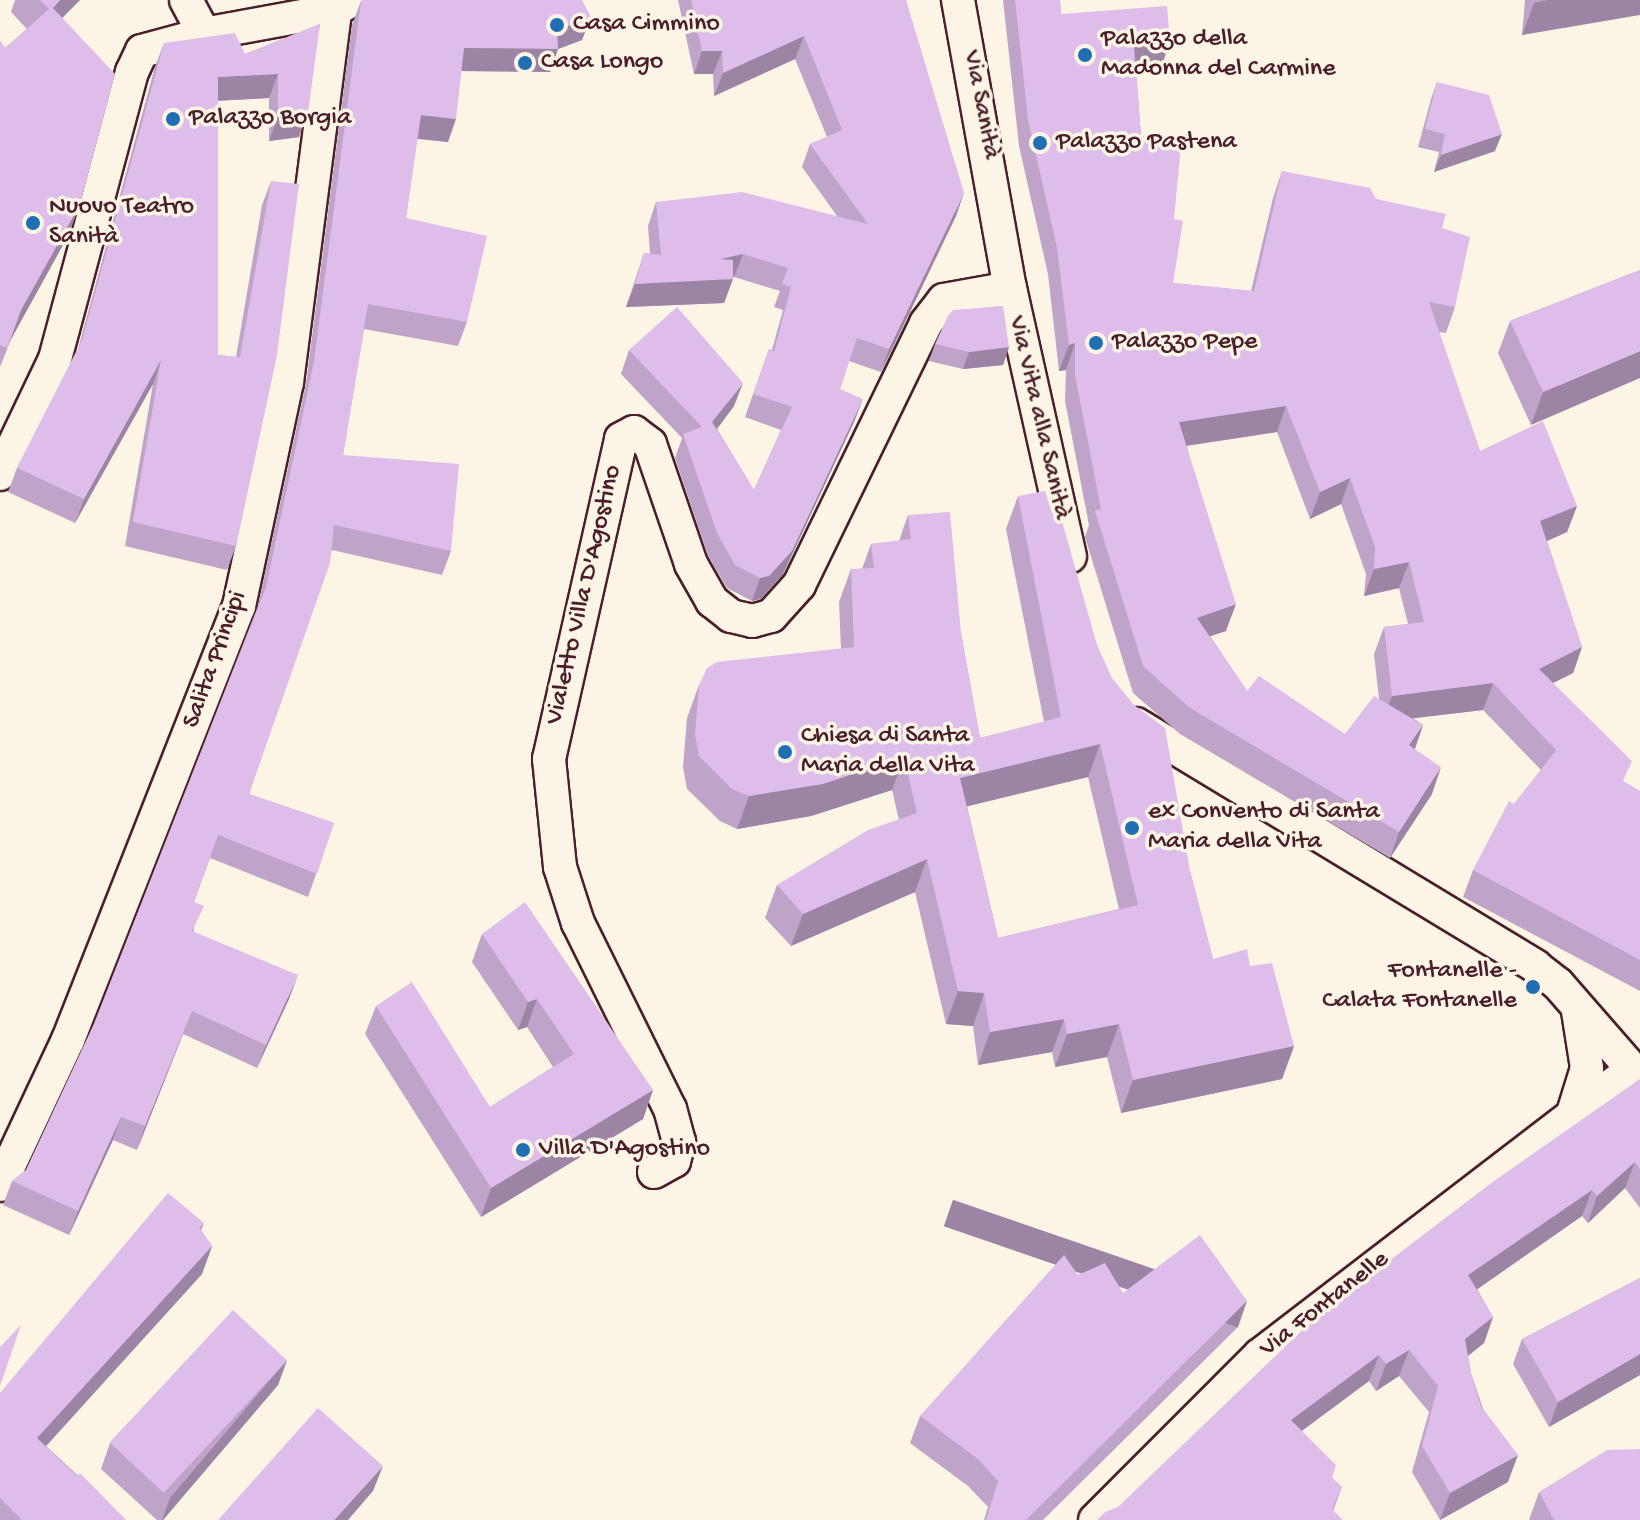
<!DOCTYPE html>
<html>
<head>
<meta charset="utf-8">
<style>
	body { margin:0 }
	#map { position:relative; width:1640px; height:1520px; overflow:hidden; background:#fcf5e5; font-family:"Gochi Hand",sans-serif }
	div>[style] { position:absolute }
	.roads { filter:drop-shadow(2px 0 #4a1f2b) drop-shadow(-2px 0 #4a1f2b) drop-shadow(0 2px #4a1f2b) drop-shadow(0 -2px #4a1f2b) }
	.minor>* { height:32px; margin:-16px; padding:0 16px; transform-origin:16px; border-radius:16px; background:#fcf5e5 }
	.wall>* { inset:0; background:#bfa3c9 }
	.shaded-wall>* { inset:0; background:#9b84a4; transform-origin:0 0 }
	.building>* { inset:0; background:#debdea; transform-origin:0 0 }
	.dots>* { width:22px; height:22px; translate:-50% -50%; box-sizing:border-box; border:4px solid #fcf5e5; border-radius:50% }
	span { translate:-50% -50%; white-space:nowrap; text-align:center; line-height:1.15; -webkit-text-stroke:7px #fcf5e5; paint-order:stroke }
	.poi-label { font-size:26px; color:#4a1f2b }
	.left { translate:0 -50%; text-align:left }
	.right { translate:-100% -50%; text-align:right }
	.street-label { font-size:26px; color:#4a1f2b }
</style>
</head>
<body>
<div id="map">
	<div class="roads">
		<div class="minor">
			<i style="left:186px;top:0;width:38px;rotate:62deg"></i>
			<i style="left:958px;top:0;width:293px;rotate:79.8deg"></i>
			<i style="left:1010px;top:288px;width:275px;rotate:77.4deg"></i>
			<i style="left:0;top:474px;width:127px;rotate:-64.4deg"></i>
			<i style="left:55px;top:359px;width:297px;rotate:-75deg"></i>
			<i style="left:132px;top:72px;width:23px;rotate:-65deg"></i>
			<i style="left:142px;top:51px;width:64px;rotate:-15.3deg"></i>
			<i style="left:204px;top:34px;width:133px;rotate:-10.4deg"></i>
			<i style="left:335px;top:10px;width:20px;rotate:-30deg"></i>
			<i style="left:1136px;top:724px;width:467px;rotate:31.2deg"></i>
			<i style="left:1535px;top:966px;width:29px;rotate:38deg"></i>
			<i style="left:1558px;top:984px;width:125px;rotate:48.9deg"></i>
			<i style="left:1574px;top:1110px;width:44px;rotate:-72.8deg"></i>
			<i style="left:1587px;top:1068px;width:58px;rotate:-99deg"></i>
			<i style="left:654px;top:1172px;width:23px;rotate:-29deg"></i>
			<i style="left:674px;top:1161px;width:20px;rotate:-75deg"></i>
			<i style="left:679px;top:1142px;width:34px;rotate:-105deg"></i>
			<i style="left:670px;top:1109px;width:208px;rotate:-116.3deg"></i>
			<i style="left:578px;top:923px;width:59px;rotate:-107.8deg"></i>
			<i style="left:560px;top:867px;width:109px;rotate:-95.8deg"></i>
			<i style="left:549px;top:759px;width:328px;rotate:-77.3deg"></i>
			<i style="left:621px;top:439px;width:15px;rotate:-28deg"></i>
			<i style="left:634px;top:432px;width:20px;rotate:37deg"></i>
			<i style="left:650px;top:444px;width:127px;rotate:71.1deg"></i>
			<i style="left:691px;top:564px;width:43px;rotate:60.4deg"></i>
			<i style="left:712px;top:601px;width:24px;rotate:38deg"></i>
			<i style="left:731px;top:616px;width:22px;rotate:13deg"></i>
			<i style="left:752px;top:621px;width:20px;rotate:-15deg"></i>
			<i style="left:771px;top:616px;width:42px;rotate:-47.9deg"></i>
			<i style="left:799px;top:585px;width:291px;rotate:-64.1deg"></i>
			<i style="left:926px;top:323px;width:29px;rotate:-52deg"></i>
			<i style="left:944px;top:300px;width:67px;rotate:-10.3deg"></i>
			<i style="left:0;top:1185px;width:160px;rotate:-64.9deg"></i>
			<i style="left:68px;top:1040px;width:466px;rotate:-68.5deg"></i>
			<i style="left:239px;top:606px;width:229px;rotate:-77.9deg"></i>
			<i style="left:287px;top:382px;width:375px;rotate:-82.6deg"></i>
			<i style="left:1095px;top:1520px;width:233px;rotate:-45deg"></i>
			<i style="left:1260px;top:1355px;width:470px;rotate:-37.5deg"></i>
		</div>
	</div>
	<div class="wall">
		<i style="clip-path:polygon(15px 0,80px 0,62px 18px,69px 234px,10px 341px,0 367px,0 41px,5px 48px,27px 29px,11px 12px)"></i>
		<i style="clip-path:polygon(678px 0,906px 0,956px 216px,881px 372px,849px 361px,840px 389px,854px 422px,783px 574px,761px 599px,752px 601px,727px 588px,708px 556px,675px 458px,682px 438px,621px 374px,629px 350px,734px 406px,717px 429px,754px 490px,781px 430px,745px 417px,769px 349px,772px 350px,783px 310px,774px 307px,780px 291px,734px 277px,733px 278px,724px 303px,626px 307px,644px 253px,650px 254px,648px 226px,656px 202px,837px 216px,802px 167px,810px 144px,827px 137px,795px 59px,714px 96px,713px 74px,694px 74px)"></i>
		<i style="clip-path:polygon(evenodd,1003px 0,1060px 0,1061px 14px,1161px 68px,1136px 71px,1141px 136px,1174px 219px,1173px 283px,1251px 291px,1273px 198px,1282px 171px,1376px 199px,1442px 228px,1455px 307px,1446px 333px,1439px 332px,1480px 451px,1577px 506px,1567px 532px,1547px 541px,1582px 647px,1573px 673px,1553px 683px,1624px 782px,1640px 791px,1640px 991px,1463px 897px,1473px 870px,1514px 804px,1541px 770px,1483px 710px,1413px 718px,1423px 725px,1415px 749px,1432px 794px,1390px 858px,1180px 734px,1133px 693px,1085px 537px,1089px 525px,1065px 401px,1066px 370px,1059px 371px,1048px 274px,1019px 146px,1003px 0,1277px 432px,1310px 519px,1341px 504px,1366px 574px,1364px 596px,1399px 588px,1408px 624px,1384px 627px,1374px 654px,1379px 699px,1345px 734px,1247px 691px,1210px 636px,1226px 631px,1187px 446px,1277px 432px)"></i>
		<i style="clip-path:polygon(1525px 0,1640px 0,1522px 35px)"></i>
		<i style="clip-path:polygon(361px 1px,591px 17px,582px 40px,558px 49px,550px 72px,461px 71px,448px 142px,417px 139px,406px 218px,467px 322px,458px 346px,364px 329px,343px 455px,451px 551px,442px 575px,332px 550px,249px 794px,334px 823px,308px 897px,210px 858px,194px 902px,194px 932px,289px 999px,257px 1068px,183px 1034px,137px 1150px,113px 1140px,69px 1235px,3px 1205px,12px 1181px,26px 1170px,94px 1024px,258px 606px,306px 384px,352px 25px)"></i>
		<i style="clip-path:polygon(320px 24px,299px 137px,269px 141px,269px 98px,218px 101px,218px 355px,236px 357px,262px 205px,271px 181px,236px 546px,227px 570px,125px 546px,153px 384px,75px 523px,8px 492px,17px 468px,78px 349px,155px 67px,164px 43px,245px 54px)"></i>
		<i style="clip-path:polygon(1437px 82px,1495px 151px,1434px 172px,1439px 152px,1418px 147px,1431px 99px)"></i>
		<i style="clip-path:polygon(1640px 270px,1531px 425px,1498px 353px,1510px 321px)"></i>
		<i style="clip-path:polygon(935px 344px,1009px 347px,1003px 365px,963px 369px,929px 361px)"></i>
		<i style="clip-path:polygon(evenodd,1018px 496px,1097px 645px,1190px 871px,1213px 959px,1250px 966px,1294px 1046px,1282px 1079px,1121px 1113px,1107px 1057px,1055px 1067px,1052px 1052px,978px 1065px,973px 1026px,946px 1024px,915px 892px,791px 946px,765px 918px,777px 885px,899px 820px,892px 790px,811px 816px,737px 829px,720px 821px,687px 789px,683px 767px,687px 718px,699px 685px,841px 649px,839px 602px,851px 569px,862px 569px,871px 544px,899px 541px,908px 515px,961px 633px,980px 738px,1044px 722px,1006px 529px,1018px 496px,1088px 777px,1119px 909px,998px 938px,967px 806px,1088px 777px)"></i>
		<i style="clip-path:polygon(482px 934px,653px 1090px,643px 1119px,481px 1217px,365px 1034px,376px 1006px,490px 1107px,553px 1067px,527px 1027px,518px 1030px,472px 962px)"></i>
		<i style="clip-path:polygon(1640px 1079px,1640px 1208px,1625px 1188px,1588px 1223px,1582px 1216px,1477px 1289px,1493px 1317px,1484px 1343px,1468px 1356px,1471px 1373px,1508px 1482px,1440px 1520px,1412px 1472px,1429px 1412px,1399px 1376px,1376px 1391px,1369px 1381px,1302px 1431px,1332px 1478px,1342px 1487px,1333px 1511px,1118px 1507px)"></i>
		<i style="clip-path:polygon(204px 1223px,201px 1231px,212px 1246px,202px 1274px,46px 1446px,126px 1520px,0 1520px,0 1393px)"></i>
		<i style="clip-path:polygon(1078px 1275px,1123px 1293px,1238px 1327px,1043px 1520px,984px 1520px,988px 1507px,968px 1486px,910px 1443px,920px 1416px)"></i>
		<i style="clip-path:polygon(1640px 1278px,1640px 1375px,1549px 1427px,1513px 1364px,1522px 1339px)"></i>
		<i style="clip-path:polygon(287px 1360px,278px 1385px,163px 1520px,157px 1520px,101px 1469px,110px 1443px)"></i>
		<i style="clip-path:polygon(1539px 1492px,1640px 1520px,1529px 1520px)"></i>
	</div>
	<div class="shaded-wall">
		<i style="clip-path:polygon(60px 0,80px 0,42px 38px,53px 8px)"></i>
		<i style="clip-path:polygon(1548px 0,1640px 0,1640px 15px,1522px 35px,1534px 3px)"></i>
		<i style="clip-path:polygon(591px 17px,582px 40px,558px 49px,550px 72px,455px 71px,464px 48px,557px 30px)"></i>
		<i style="clip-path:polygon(804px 36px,795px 59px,714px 96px,723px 73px)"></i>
		<i style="clip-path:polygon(1170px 42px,1161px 68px,1124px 73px,1134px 46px)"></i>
		<i style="clip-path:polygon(702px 51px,722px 51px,713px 74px,694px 74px)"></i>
		<i style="clip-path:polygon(278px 74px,269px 98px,209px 101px,218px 77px)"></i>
		<i style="clip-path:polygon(308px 113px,299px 137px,269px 141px,278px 117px)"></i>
		<i style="clip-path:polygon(421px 115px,456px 119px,448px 142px,412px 138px)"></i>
		<i style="clip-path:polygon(1502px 134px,1495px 151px,1434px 172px,1441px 155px)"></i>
		<i style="clip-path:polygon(964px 193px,956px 216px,881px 372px,889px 349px)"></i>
		<i style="clip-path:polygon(80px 204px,69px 234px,10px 341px,0 367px,21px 310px)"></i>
		<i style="clip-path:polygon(743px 254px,734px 277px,724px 280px,733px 279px,724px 303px,626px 307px,635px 284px,720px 259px)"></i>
		<i style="clip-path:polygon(1075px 343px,1066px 370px,1059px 371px,1069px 345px)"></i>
		<i style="clip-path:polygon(1009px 347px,1003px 365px,963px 369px,969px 352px)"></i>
		<i style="clip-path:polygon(1640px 351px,1640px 378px,1531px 425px,1543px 392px)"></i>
		<i style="clip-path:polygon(161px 360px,153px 384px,75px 523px,84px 499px)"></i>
		<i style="clip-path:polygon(743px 383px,734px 406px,704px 446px,712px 422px)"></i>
		<i style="clip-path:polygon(863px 399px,854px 422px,783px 574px,761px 599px,752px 601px,760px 578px)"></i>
		<i style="clip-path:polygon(1286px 406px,1277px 432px,1170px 448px,1179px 422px)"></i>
		<i style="clip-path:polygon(1350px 478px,1341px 504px,1310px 519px,1320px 492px)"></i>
		<i style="clip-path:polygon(1577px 506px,1567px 532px,1531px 548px,1540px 521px)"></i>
		<i style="clip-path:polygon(1409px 562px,1399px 588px,1364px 596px,1374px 569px)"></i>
		<i style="clip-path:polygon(1236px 604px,1226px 631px,1187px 644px,1197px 618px)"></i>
		<i style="clip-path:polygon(1582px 647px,1573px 673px,1529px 695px,1539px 669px)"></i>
		<i style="clip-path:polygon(1493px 683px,1483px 710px,1382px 722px,1392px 696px)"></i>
		<i style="clip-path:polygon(1423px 725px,1414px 751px,1409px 745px)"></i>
		<i style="clip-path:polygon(1100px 744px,1088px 777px,948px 811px,960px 778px)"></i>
		<i style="clip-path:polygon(904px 757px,892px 790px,811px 816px,737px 829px,749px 796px)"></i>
		<i style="clip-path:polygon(1441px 767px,1432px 794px,1390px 858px,1399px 832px)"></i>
		<i style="clip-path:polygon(927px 859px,915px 892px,791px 946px,803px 914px)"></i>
		<i style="clip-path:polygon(298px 975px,289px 999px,257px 1068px,266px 1045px)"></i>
		<i style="clip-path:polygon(958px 991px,984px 993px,973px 1026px,946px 1024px)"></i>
		<i style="clip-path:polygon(537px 999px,527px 1027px,518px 1030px,528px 1002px)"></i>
		<i style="clip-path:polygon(192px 1011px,183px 1034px,137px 1150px,145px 1126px)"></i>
		<i style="clip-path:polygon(1064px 1019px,1052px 1052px,978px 1065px,990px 1032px)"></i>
		<i style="clip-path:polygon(1119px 1024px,1107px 1057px,1055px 1067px,1067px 1034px)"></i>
		<i style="clip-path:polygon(1294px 1046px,1282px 1079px,1121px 1113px,1133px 1080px)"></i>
		<i style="clip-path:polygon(653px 1090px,643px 1119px,481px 1217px,491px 1188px)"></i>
		<i style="clip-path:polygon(121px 1117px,113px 1140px,69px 1235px,78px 1211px)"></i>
		<i style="clip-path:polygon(1635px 1162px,1625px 1188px,1588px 1223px,1597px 1196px)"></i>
		<i style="clip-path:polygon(1592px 1190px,1582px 1216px,1459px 1302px,1468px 1275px)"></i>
		<i style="clip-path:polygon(212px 1246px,202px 1274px,27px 1467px,37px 1438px)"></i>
		<i style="left:1247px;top:1301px;width:28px;height:311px;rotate:109deg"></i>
		<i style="clip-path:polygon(1493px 1317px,1484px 1343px,1455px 1366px,1465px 1339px)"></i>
		<i style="clip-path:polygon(1409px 1350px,1399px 1376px,1376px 1391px,1386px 1364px)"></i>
		<i style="clip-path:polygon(1640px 1354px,1640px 1375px,1549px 1427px,1558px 1402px)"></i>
		<i style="clip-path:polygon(1379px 1355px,1369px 1381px,1281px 1446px,1291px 1420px)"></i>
		<i style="clip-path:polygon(287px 1360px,278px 1385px,163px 1520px,162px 1520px,170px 1498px)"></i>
		<i style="clip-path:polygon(1518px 1455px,1508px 1482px,1440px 1520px,1450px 1493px)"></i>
		<i style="clip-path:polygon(383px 1466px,373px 1491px,348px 1520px,334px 1520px)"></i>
	</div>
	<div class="building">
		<i style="clip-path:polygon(40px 0,60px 0,53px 8px,115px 74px,80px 204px,21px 310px,7px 348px,0 345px,0 41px,5px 48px,49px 9px)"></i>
		<i style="clip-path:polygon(363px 0,582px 0,591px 17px,557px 30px,558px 49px,464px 48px,456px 119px,421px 115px,406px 218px,487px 236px,467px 322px,368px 304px,343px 455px,459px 464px,451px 551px,334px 525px,330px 563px,249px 794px,334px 823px,317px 874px,218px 835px,194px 902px,204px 906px,192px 931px,298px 975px,266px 1045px,192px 1011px,145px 1126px,121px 1117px,78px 1211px,12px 1181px,26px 1170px,94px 1024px,266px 587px,314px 361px,361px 1px)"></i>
		<i style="clip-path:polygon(691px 0,906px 0,964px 193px,889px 349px,857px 338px,840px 389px,863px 399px,792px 551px,769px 576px,760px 578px,735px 565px,717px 533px,683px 434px,702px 427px,629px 350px,677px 307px,743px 383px,712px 422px,754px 490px,792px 407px,753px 394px,769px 349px,774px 351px,791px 287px,782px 284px,788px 268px,743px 254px,720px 259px,733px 260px,733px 279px,635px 284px,644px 253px,661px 255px,656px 202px,742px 192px,868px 224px,810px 144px,842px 130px,804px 36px,723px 73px,722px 51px,702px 51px)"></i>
		<i style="clip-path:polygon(1015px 0,1060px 0,1061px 14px,1167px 6px,1170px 42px,1134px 46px,1141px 136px,1164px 136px,1165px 144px,1181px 146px,1174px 219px,1183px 221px,1173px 283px,1254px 291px,1282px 171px,1370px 188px,1376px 199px,1446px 214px,1442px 228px,1470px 237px,1455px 307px,1429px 302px,1480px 451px,1543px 421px,1577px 506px,1540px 521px,1582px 647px,1539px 669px,1632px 761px,1623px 781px,1640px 791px,1640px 960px,1473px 870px,1509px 801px,1514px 804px,1556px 750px,1493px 683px,1392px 696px,1384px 627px,1424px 622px,1409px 562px,1374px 569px,1375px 547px,1350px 478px,1320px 492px,1286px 406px,1179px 422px,1236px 604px,1197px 618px,1247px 691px,1259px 676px,1345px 734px,1374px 696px,1423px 725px,1409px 745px,1441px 767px,1399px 832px,1190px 708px,1143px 666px,1095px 511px,1101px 509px,1075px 375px,1075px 343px,1069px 345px,1057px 248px,1028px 120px)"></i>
		<i style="clip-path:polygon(320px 24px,308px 113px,278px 117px,278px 74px,218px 77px,218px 355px,240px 357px,271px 181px,299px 184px,277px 355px,236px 546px,133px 522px,161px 360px,84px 499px,17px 468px,82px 340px,164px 43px,235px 33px,245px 54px)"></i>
		<i style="clip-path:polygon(1437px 82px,1489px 95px,1502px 134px,1441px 155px,1445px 134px,1425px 129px)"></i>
		<i style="clip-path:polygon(1640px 270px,1640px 351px,1543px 392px,1510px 321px)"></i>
		<i style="clip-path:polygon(1003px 306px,1009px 347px,969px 352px,935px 344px,948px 316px,953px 310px)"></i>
		<i style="clip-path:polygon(evenodd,1045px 491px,1053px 515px,1060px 514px,1097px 645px,1112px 678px,1134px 705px,1165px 728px,1190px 871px,1213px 959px,1247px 949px,1250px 966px,1272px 963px,1294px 1046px,1133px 1080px,1119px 1024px,1067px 1034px,1064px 1019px,990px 1032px,984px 993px,958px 991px,927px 859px,803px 914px,777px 885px,868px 830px,917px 813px,904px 757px,823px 784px,749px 796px,732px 789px,699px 756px,695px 734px,699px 685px,707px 668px,717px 662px,854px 647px,851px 569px,874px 568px,871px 544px,911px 539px,908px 515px,950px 512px,961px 633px,980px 738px,1061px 717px,1018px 496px,1045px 491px,1100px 744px,1138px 905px,998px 938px,960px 778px,1100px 744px)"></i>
		<i style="clip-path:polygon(525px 902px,653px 1090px,491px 1188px,376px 1006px,412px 982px,490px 1107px,574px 1054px,537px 999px,528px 1002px,482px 934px)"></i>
		<i style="clip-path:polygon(1640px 1079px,1640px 1169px,1635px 1162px,1597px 1196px,1592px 1190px,1468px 1275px,1493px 1317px,1465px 1339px,1471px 1373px,1481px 1406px,1518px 1455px,1450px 1493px,1422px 1446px,1438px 1386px,1409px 1350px,1386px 1364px,1379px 1355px,1291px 1420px,1336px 1465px,1332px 1478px,1342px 1487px,1332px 1509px,1343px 1520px,1097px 1520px,1105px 1512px,1118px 1507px,1317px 1316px,1494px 1181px)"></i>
		<i style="clip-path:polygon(168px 1193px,204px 1223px,199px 1227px,212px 1246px,37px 1438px,77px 1476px,80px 1473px,126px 1520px,22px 1520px,0 1498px,0 1393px)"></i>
		<i style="clip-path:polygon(1200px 1235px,1247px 1301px,1026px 1520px,986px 1520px,998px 1481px,978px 1459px,920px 1416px,1064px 1255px,1078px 1275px,1105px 1263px,1123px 1293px)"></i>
		<i style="clip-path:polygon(1640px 1278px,1640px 1354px,1558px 1402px,1522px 1339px)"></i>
		<i style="left:233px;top:1310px;width:74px;height:181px;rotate:43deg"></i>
		<i style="clip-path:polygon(21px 1325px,0 1386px,0 1347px)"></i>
		<i style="clip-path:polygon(318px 1408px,383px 1466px,334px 1520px,218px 1520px)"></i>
		<i style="clip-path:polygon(1640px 1449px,1640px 1520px,1554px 1520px,1539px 1492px,1607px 1450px)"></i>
	</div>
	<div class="dots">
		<i style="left:557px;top:25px;background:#1f6fb2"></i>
		<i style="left:1085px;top:55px;background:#1f6fb2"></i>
		<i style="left:525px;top:63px;background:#1f6fb2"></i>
		<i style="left:173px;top:119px;background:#1f6fb2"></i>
		<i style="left:1040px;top:143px;background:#1f6fb2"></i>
		<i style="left:33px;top:223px;background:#1f6fb2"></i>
		<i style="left:1096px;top:343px;background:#1f6fb2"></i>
		<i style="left:785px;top:752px;background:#1f6fb2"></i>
		<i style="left:1132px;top:828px;background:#1f6fb2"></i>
		<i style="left:1533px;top:987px;background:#1f6fb2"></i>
		<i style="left:523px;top:1150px;background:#1f6fb2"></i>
	</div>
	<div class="poi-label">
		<span class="left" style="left:573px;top:25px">Casa Cimmino</span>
		<span class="left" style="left:1101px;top:55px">Palazzo della<br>Madonna del Carmine</span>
		<span class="left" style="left:541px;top:63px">Casa Longo</span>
		<span class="left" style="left:189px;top:119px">Palazzo Borgia</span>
		<span class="left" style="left:1056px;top:143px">Palazzo Pastena</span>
		<span class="left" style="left:49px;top:223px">Nuovo Teatro<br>Sanità</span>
		<span class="left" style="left:1112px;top:343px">Palazzo Pepe</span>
		<span class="left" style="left:801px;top:752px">Chiesa di Santa<br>Maria della Vita</span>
		<span class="left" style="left:1148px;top:828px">ex Convento di Santa<br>Maria della Vita</span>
		<span class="right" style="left:1517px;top:987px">Fontanelle -<br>Calata Fontanelle</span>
		<span class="left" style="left:539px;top:1150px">Villa D'Agostino</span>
	</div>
	<div class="street-label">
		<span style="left:980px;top:105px;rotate:79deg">Via Sanità</span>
		<span style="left:1038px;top:418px;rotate:77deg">Via Vita alla Sanità</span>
		<span style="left:585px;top:595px;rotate:-77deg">Vialetto Villa D'Agostino</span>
		<span style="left:216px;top:660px;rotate:-70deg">Salita Principi</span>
		<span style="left:1325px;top:1305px;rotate:-38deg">Via Fontanelle</span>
	</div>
</div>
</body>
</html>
